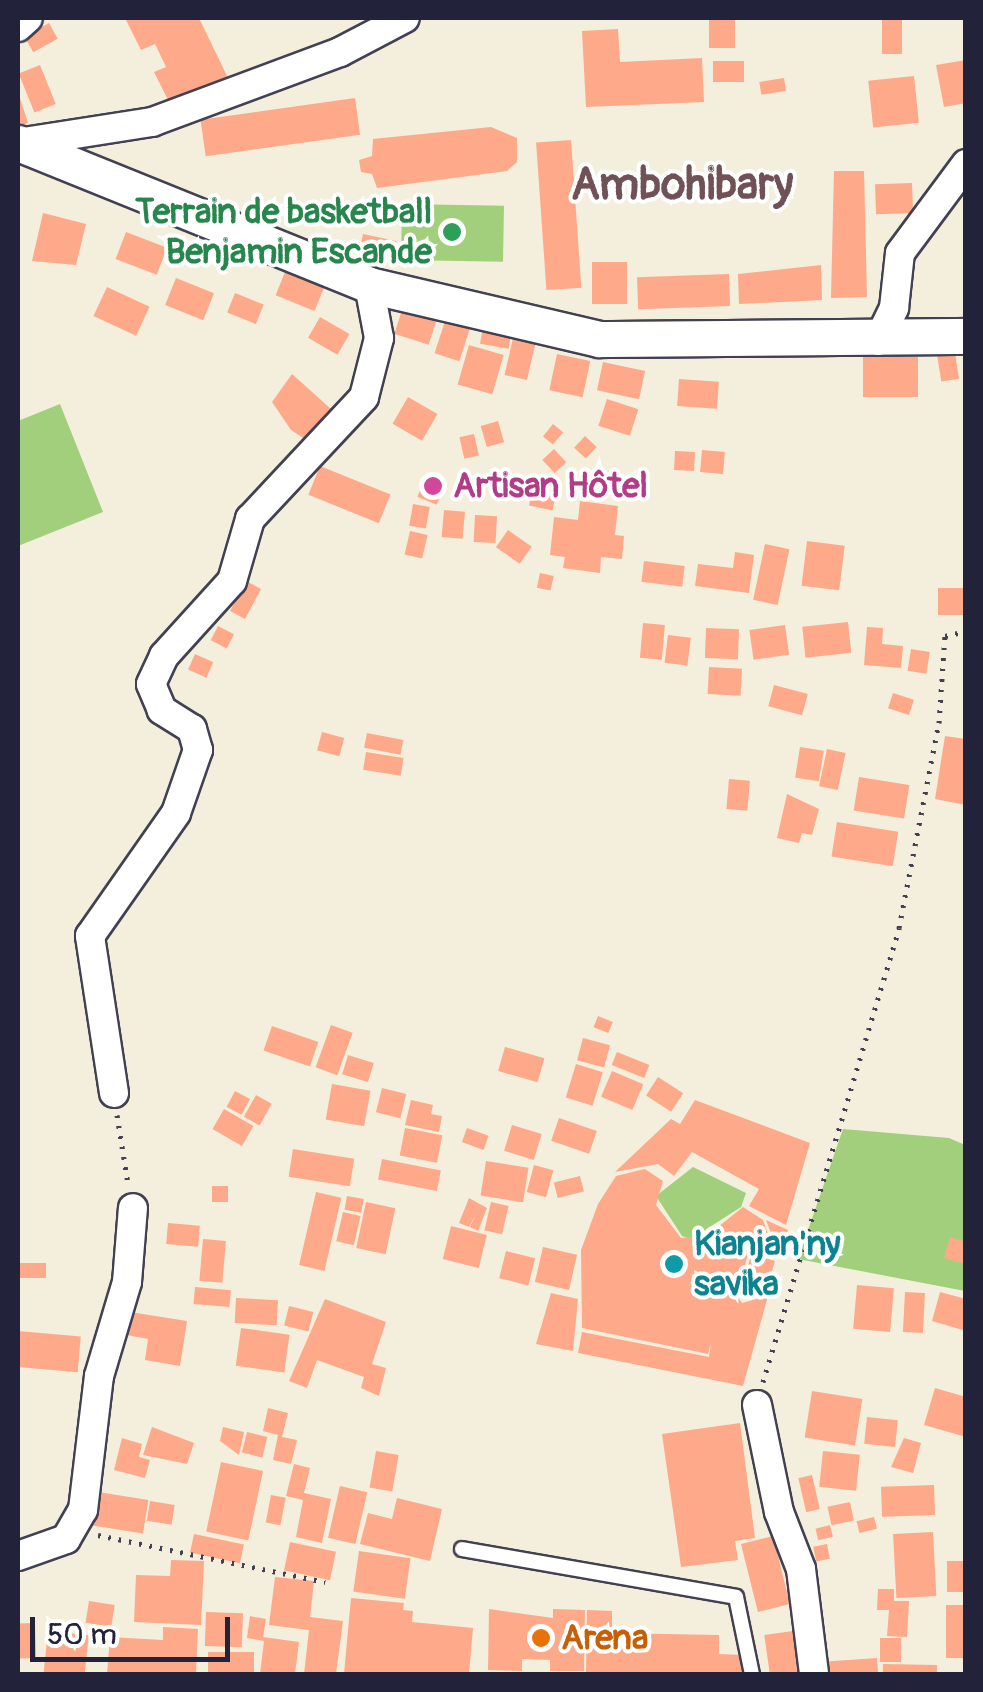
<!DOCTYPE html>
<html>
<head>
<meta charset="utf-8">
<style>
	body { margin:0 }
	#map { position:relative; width:983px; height:1692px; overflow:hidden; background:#f4efdc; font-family:Pangolin,sans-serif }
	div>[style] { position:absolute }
	.green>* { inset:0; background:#a2cf7c; transform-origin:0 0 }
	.building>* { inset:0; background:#fea989; transform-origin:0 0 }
	.path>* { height:5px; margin-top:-2.5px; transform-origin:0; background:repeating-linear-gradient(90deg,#424153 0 2.5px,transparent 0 10.5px) }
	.roads { filter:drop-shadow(2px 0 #424153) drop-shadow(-2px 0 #424153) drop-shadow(0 2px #424153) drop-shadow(0 -2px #424153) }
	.service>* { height:14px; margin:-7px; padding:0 7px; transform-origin:7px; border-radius:7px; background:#fff }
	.minor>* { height:28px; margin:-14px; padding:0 14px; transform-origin:14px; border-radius:14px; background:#fff }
	.tertiary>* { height:35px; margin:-17.5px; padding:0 17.5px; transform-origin:17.5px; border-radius:17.5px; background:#fff }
	.dots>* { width:28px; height:28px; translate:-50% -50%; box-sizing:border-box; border:5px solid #fff; border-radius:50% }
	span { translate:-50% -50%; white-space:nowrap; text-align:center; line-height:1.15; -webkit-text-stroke:8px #fff; paint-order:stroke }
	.leisure-label { font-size:35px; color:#27864d; font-weight:700 }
	.right { translate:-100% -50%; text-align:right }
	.hotel-label { font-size:35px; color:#b23c85; font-weight:700 }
	.left { translate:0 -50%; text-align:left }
	.culture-label { font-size:35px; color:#0d838f; font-weight:700 }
	.food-label { font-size:35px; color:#c56008; font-weight:700 }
	.district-label { font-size:45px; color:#6f5156; font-weight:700 }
	.frame { position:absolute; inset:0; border:20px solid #22223b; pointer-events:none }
	.scale { position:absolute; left:30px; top:1617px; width:200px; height:45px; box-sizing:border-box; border:5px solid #22223b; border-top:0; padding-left:12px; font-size:30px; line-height:35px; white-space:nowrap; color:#22223b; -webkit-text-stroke:8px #fff; paint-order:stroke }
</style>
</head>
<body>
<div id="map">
	<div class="green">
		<i style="left:402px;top:204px;width:102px;height:56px;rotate:1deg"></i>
		<i style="clip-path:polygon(60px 404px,103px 512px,18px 546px,18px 421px)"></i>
		<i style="clip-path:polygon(843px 1129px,949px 1138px,965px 1145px,965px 1291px,798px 1259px)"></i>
		<i style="clip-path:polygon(693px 1167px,746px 1193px,741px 1207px,691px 1239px,682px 1236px,656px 1196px)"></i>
	</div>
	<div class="building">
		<i style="clip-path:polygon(125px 18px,199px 18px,228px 78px,171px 106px,154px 72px,166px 67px,155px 44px,141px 50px)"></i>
		<i style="left:709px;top:18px;width:26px;height:30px"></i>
		<i style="left:882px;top:18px;width:20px;height:36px"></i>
		<i style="left:49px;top:23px;width:18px;height:28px;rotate:61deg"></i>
		<i style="clip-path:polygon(618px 29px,620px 62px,702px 58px,704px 102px,586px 107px,582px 31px)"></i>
		<i style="clip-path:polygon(966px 60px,966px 103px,944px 107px,936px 65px)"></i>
		<i style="left:744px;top:61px;width:21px;height:31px;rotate:90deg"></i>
		<i style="left:40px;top:65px;width:42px;height:23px;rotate:68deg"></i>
		<i style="left:914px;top:76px;width:47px;height:46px;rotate:84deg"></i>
		<i style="left:784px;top:78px;width:13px;height:25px;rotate:81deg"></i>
		<i style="clip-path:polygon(18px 92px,28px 123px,18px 126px)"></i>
		<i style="left:355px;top:98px;width:37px;height:156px;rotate:82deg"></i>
		<i style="clip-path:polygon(491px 127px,517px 138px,517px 162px,507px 171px,377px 188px,372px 174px,361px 172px,359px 160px,372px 156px,373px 139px)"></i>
		<i style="left:571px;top:140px;width:148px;height:35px;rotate:86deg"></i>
		<i style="clip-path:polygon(834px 171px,864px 171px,867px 297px,831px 298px)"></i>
		<i style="left:912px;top:183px;width:30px;height:37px;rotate:88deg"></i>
		<i style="clip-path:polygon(43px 213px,86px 224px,76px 265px,32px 261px)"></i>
		<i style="left:126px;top:232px;width:44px;height:29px;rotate:21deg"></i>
		<i style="left:363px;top:234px;width:34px;height:17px;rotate:12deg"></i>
		<i style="left:627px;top:262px;width:42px;height:35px;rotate:90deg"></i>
		<i style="clip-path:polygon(821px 265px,822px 300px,739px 304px,738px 274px)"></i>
		<i style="left:285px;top:272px;width:42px;height:25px;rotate:22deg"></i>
		<i style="left:729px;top:274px;width:32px;height:92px;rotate:88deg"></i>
		<i style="left:176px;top:278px;width:41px;height:29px;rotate:22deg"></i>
		<i style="left:107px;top:287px;width:47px;height:32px;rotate:25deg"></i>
		<i style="left:235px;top:293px;width:31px;height:21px;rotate:22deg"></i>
		<i style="left:403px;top:307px;width:36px;height:28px;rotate:18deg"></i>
		<i style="left:320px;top:317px;width:34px;height:24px;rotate:30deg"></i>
		<i style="left:446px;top:318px;width:26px;height:37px;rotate:18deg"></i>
		<i style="left:483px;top:327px;width:29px;height:17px;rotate:10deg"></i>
		<i style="left:514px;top:334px;width:23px;height:42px;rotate:13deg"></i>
		<i style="left:469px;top:345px;width:36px;height:41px;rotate:16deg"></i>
		<i style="left:955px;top:353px;width:26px;height:18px;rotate:81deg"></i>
		<i style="left:557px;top:354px;width:34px;height:37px;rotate:12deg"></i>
		<i style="left:918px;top:357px;width:40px;height:55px;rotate:90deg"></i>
		<i style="left:603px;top:362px;width:43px;height:29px;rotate:12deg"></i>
		<i style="clip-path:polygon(292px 374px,340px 417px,314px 445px,291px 430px,272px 402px)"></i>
		<i style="left:679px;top:379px;width:40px;height:27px;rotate:4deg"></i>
		<i style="left:408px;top:397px;width:34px;height:31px;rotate:30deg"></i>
		<i style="left:607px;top:399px;width:33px;height:28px;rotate:18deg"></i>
		<i style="left:498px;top:421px;width:22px;height:18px;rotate:74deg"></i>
		<i style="left:553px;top:424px;width:13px;height:16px;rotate:39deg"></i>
		<i style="left:474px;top:434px;width:22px;height:15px;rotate:77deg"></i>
		<i style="left:585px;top:436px;width:16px;height:16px;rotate:43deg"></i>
		<i style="left:554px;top:449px;width:18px;height:16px;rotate:47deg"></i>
		<i style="left:702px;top:450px;width:23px;height:22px;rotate:5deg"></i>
		<i style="left:675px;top:451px;width:20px;height:19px;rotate:3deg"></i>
		<i style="left:320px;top:466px;width:76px;height:31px;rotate:22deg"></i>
		<i style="left:424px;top:481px;width:21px;height:17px;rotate:23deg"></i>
		<i style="left:534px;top:482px;width:24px;height:24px;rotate:12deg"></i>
		<i style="clip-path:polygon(580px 501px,618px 506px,615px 535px,624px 536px,622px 559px,601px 557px,600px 573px,563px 568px,565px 557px,550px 555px,554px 517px,578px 520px)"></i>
		<i style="left:413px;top:504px;width:17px;height:22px;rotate:10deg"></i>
		<i style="left:444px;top:510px;width:21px;height:27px;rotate:5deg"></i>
		<i style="left:475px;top:515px;width:22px;height:27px;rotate:3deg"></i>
		<i style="left:508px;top:530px;width:29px;height:21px;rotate:35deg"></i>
		<i style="left:410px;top:531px;width:18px;height:24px;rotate:13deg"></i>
		<i style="left:807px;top:541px;width:38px;height:45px;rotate:7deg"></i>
		<i style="left:765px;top:544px;width:25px;height:57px;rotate:12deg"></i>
		<i style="clip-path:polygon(735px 552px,754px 555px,749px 593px,695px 586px,698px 564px,733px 568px)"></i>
		<i style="left:644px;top:561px;width:41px;height:21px;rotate:7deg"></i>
		<i style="left:540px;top:573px;width:14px;height:15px;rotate:12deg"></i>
		<i style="left:246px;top:581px;width:17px;height:34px;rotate:28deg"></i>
		<i style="left:966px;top:588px;width:27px;height:28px;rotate:90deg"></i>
		<i style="left:848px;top:622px;width:31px;height:46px;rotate:84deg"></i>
		<i style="left:643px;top:623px;width:22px;height:35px;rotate:5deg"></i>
		<i style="left:785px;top:625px;width:30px;height:36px;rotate:82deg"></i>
		<i style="left:218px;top:626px;width:18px;height:16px;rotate:27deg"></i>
		<i style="clip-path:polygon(867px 627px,883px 628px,882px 644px,903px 646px,901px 668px,864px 665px)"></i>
		<i style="left:706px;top:628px;width:33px;height:30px;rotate:2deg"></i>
		<i style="left:668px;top:635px;width:23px;height:28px;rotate:7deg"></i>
		<i style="left:911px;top:649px;width:19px;height:22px;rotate:9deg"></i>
		<i style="left:195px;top:654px;width:20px;height:17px;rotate:24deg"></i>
		<i style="left:709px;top:667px;width:33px;height:27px;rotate:3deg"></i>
		<i style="left:774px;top:685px;width:35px;height:22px;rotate:15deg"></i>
		<i style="left:893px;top:693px;width:22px;height:16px;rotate:18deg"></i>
		<i style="left:322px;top:732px;width:23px;height:19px;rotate:15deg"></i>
		<i style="left:367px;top:733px;width:37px;height:15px;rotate:11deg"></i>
		<i style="clip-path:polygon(945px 736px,966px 739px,966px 805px,935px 799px)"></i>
		<i style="left:800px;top:747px;width:24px;height:31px;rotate:9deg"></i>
		<i style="left:827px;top:749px;width:19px;height:38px;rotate:12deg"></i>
		<i style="left:366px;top:752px;width:38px;height:18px;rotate:9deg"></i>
		<i style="left:859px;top:777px;width:51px;height:34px;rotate:9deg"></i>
		<i style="left:729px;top:779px;width:21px;height:30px;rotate:5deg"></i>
		<i style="clip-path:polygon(787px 794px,819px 809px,812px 835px,802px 833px,799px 843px,777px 838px)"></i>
		<i style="left:837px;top:822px;width:62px;height:35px;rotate:9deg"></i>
		<i style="left:598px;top:1016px;width:16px;height:12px;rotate:22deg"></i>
		<i style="left:331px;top:1025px;width:23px;height:45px;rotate:20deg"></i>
		<i style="left:272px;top:1026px;width:49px;height:26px;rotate:19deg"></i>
		<i style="left:583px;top:1038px;width:28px;height:23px;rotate:15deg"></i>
		<i style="left:505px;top:1047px;width:41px;height:25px;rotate:16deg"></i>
		<i style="left:617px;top:1052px;width:35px;height:14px;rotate:22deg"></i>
		<i style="left:348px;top:1055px;width:27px;height:20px;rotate:17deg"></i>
		<i style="left:576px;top:1064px;width:28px;height:35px;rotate:17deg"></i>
		<i style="left:612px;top:1071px;width:34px;height:28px;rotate:23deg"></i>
		<i style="left:658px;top:1077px;width:30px;height:22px;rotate:33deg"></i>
		<i style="left:332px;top:1084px;width:39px;height:36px;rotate:10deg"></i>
		<i style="left:382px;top:1088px;width:25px;height:25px;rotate:14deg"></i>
		<i style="left:235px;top:1091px;width:17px;height:18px;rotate:28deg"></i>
		<i style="left:256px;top:1095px;width:18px;height:25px;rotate:29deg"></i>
		<i style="clip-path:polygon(411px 1100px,433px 1105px,431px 1114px,442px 1116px,439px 1132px,405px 1125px)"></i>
		<i style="clip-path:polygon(695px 1100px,810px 1143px,786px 1225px,749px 1206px,759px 1189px,692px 1152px,674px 1176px,658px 1164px,615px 1172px,671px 1119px,680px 1124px)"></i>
		<i style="left:224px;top:1109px;width:34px;height:23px;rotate:30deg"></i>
		<i style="left:559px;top:1118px;width:40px;height:24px;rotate:19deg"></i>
		<i style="left:512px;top:1125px;width:31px;height:27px;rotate:17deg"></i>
		<i style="left:405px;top:1128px;width:38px;height:28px;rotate:11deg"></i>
		<i style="left:467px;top:1128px;width:23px;height:15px;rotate:20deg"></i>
		<i style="left:293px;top:1149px;width:62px;height:28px;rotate:9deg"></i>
		<i style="left:382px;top:1159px;width:60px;height:21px;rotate:11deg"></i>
		<i style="left:486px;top:1161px;width:43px;height:35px;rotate:9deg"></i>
		<i style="left:534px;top:1165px;width:20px;height:28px;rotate:15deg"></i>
		<i style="clip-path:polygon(645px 1169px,663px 1181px,656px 1205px,681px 1238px,708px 1235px,743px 1207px,763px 1220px,769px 1237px,763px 1254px,749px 1251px,736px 1294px,742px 1303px,768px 1296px,743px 1386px,578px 1353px,582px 1332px,709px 1357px,711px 1343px,708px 1354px,582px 1328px,581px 1250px,598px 1204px,616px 1176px)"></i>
		<i style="left:580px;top:1176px;width:16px;height:27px;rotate:76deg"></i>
		<i style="left:212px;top:1186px;width:16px;height:16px"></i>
		<i style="left:316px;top:1192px;width:26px;height:75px;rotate:13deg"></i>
		<i style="left:347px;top:1196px;width:17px;height:14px;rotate:10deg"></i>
		<i style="clip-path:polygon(469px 1198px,487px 1208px,478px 1231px,470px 1227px,476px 1214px,469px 1227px,459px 1223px)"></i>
		<i style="left:366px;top:1202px;width:30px;height:47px;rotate:12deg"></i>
		<i style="left:491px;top:1202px;width:18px;height:29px;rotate:13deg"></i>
		<i style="left:343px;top:1212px;width:18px;height:30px;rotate:13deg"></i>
		<i style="clip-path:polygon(766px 1220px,788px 1230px,779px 1254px)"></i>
		<i style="left:168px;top:1223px;width:32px;height:21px;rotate:5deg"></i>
		<i style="left:451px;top:1226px;width:37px;height:34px;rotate:14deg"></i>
		<i style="clip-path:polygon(950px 1237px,966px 1242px,966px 1264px,944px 1258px)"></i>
		<i style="left:203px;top:1239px;width:23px;height:42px;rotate:5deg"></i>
		<i style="left:543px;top:1247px;width:35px;height:36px;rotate:13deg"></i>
		<i style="left:506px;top:1251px;width:30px;height:28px;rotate:14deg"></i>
		<i style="clip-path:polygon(751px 1254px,775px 1261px,766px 1291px,741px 1296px)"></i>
		<i style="left:18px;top:1263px;width:28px;height:15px"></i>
		<i style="left:857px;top:1285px;width:37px;height:44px;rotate:5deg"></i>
		<i style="left:195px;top:1287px;width:36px;height:17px;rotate:5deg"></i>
		<i style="left:905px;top:1292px;width:20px;height:40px;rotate:3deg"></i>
		<i style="clip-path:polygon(940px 1292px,966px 1299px,966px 1331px,932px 1321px)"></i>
		<i style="clip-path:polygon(551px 1293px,578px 1299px,573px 1351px,536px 1344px)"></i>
		<i style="left:236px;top:1298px;width:42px;height:25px;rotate:3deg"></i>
		<i style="clip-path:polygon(325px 1299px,386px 1322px,372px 1364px,386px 1368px,379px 1396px,361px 1388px,364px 1377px,317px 1360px,307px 1388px,289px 1381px)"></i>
		<i style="left:289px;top:1306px;width:25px;height:20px;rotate:14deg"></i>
		<i style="clip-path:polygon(130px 1312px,187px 1321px,180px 1366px,145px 1360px,148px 1339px,127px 1335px)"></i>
		<i style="left:241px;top:1328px;width:49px;height:38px;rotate:8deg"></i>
		<i style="left:18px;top:1331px;width:63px;height:36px;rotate:5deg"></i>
		<i style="clip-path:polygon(935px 1388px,966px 1397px,966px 1437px,924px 1425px)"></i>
		<i style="left:812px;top:1391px;width:51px;height:47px;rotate:9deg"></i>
		<i style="clip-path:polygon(268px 1408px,288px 1413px,282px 1437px,297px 1440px,291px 1464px,273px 1460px,278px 1435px,263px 1431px)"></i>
		<i style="left:867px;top:1417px;width:31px;height:27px;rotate:6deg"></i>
		<i style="clip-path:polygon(740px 1423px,755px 1538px,735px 1541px,738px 1560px,681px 1567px,662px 1434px)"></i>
		<i style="clip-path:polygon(152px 1427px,194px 1443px,187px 1464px,143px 1455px)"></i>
		<i style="clip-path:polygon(223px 1427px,244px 1432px,239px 1455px,220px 1441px)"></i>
		<i style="left:247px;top:1432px;width:21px;height:21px;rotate:14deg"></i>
		<i style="clip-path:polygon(122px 1438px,142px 1444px,139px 1457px,150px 1460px,145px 1478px,114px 1470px)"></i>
		<i style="clip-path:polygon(904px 1438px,921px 1443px,913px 1473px,891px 1467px)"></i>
		<i style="left:376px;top:1451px;width:23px;height:37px;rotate:10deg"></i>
		<i style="left:823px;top:1451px;width:37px;height:36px;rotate:6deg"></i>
		<i style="left:221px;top:1462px;width:43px;height:71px;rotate:12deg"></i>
		<i style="clip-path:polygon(294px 1464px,310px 1468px,304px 1493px,331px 1499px,322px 1543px,296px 1537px,303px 1500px,286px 1496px)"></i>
		<i style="left:812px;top:1475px;width:35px;height:14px;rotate:77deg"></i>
		<i style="left:934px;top:1485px;width:30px;height:53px;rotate:88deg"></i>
		<i style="left:340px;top:1486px;width:28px;height:53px;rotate:13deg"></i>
		<i style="left:98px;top:1492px;width:51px;height:34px;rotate:9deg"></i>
		<i style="left:271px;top:1495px;width:15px;height:28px;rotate:11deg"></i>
		<i style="clip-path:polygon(397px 1498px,442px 1509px,430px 1561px,360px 1544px,368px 1513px,392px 1519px)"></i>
		<i style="left:150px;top:1501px;width:25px;height:20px;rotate:9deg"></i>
		<i style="left:850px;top:1502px;width:19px;height:23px;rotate:78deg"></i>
		<i style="left:874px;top:1517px;width:12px;height:18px;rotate:76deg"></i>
		<i style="left:830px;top:1525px;width:12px;height:15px;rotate:76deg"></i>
		<i style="left:933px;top:1532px;width:64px;height:40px;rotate:87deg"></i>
		<i style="left:194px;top:1534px;width:51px;height:19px;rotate:12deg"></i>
		<i style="left:773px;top:1536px;width:70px;height:33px;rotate:76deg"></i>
		<i style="left:290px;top:1542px;width:47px;height:29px;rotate:12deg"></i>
		<i style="left:827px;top:1544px;width:15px;height:14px;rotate:79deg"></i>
		<i style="left:359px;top:1551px;width:52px;height:41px;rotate:8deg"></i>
		<i style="clip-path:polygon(171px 1560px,204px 1561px,201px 1625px,134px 1622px,136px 1575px,170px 1576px)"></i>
		<i style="left:947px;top:1561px;width:19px;height:31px"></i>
		<i style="clip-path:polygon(275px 1577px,314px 1581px,310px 1617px,343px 1621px,336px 1674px,304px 1674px,309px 1630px,269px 1625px)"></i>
		<i style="clip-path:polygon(878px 1589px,894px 1589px,894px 1601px,909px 1601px,907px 1637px,887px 1636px,889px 1610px,877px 1610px)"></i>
		<i style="clip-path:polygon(351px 1598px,404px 1603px,403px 1610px,413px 1611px,412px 1622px,473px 1628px,469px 1674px,344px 1674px)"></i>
		<i style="left:89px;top:1601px;width:26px;height:22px;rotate:9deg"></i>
		<i style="left:946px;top:1605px;width:20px;height:53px"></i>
		<i style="clip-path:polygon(489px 1609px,553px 1618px,553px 1609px,585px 1610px,584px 1671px,550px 1671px,550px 1660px,522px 1659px,522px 1671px,488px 1670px)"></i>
		<i style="clip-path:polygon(587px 1610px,612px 1611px,612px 1633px,719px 1635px,719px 1654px,743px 1655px,743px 1674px,586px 1674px)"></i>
		<i style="left:206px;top:1612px;width:37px;height:34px;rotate:2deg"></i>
		<i style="clip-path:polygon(250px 1616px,266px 1619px,263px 1637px,299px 1642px,295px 1674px,260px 1674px,264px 1641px,247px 1638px)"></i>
		<i style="left:35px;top:1623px;width:35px;height:17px;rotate:88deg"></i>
		<i style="clip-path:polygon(163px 1627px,198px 1629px,196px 1674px,107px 1674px,110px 1637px,163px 1640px)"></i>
		<i style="left:48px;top:1631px;width:41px;height:43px;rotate:6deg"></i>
		<i style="left:793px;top:1631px;width:43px;height:29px;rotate:82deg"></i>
		<i style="left:880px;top:1638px;width:21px;height:24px"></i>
		<i style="left:208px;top:1652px;width:46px;height:22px"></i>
		<i style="left:877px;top:1658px;width:16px;height:51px;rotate:86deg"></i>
		<i style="left:883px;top:1664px;width:54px;height:10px;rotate:1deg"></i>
	</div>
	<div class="path">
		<i style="left:117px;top:1115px;width:70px;rotate:80.9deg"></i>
		<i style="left:763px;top:1382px;width:474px;rotate:-73.3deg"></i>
		<i style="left:899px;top:928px;width:209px;rotate:-79deg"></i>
		<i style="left:939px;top:723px;width:87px;rotate:-86.1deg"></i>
		<i style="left:945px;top:636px;width:22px;rotate:-13deg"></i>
		<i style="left:98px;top:1535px;width:232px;rotate:11.7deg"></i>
	</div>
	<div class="roads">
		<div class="service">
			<i style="left:462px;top:1549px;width:278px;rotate:9.9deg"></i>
			<i style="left:736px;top:1597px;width:79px;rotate:78.3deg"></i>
		</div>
		<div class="minor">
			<i style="left:18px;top:27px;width:13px;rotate:-42deg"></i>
			<i style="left:18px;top:143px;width:136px;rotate:-8.9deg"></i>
			<i style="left:152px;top:122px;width:201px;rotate:-20.4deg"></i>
			<i style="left:340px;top:52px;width:73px;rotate:-27.6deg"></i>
			<i style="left:878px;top:341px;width:37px;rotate:-64deg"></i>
			<i style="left:894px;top:308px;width:55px;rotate:-83.8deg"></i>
			<i style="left:900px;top:253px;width:111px;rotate:-53.4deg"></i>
			<i style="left:114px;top:1093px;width:159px;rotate:-98.7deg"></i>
			<i style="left:90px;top:936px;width:150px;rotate:-55deg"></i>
			<i style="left:176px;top:813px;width:67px;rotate:-70.8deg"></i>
			<i style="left:198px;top:750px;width:22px;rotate:-106deg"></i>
			<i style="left:192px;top:729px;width:36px;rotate:-148deg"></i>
			<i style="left:162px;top:710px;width:28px;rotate:-113deg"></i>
			<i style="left:151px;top:684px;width:31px;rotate:-65deg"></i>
			<i style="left:164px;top:656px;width:101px;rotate:-47.8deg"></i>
			<i style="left:232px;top:581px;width:65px;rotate:-73.8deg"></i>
			<i style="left:250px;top:519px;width:167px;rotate:-46.9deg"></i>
			<i style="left:364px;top:397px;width:61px;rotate:-75.7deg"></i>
			<i style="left:379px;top:338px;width:54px;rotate:-100.7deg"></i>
			<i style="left:757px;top:1405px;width:109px;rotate:78.4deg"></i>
			<i style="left:779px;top:1512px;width:61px;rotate:68.9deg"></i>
			<i style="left:801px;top:1569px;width:106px;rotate:82.9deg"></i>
			<i style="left:18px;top:1556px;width:51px;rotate:-19.5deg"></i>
			<i style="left:66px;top:1539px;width:34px;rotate:-60deg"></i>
			<i style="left:83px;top:1510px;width:135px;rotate:-83.2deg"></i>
			<i style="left:99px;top:1376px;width:98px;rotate:-73.4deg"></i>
			<i style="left:127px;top:1282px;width:74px;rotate:-85.4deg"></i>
		</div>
		<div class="tertiary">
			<i style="left:18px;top:143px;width:379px;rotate:22deg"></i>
			<i style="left:369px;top:285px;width:236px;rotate:13.2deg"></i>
			<i style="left:599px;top:339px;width:367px;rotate:-0.5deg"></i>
		</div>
	</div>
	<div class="dots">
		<i style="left:452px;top:232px;background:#2e9e5b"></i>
		<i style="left:433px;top:486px;background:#d1479c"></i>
		<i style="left:674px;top:1264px;background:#0f9aa8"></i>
		<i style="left:541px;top:1638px;background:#e8710a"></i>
	</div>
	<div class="leisure-label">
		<span class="right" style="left:432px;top:232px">Terrain de basketball<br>Benjamin Escande</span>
	</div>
	<div class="hotel-label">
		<span class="left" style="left:453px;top:486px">Artisan Hôtel</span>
	</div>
	<div class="culture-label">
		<span class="left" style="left:694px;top:1264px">Kianjan'ny<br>savika</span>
	</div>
	<div class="food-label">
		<span class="left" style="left:561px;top:1638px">Arena</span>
	</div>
	<div class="district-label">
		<span style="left:682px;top:186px">Ambohibary</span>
	</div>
	<div class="frame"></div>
	<div class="scale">50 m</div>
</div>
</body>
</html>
